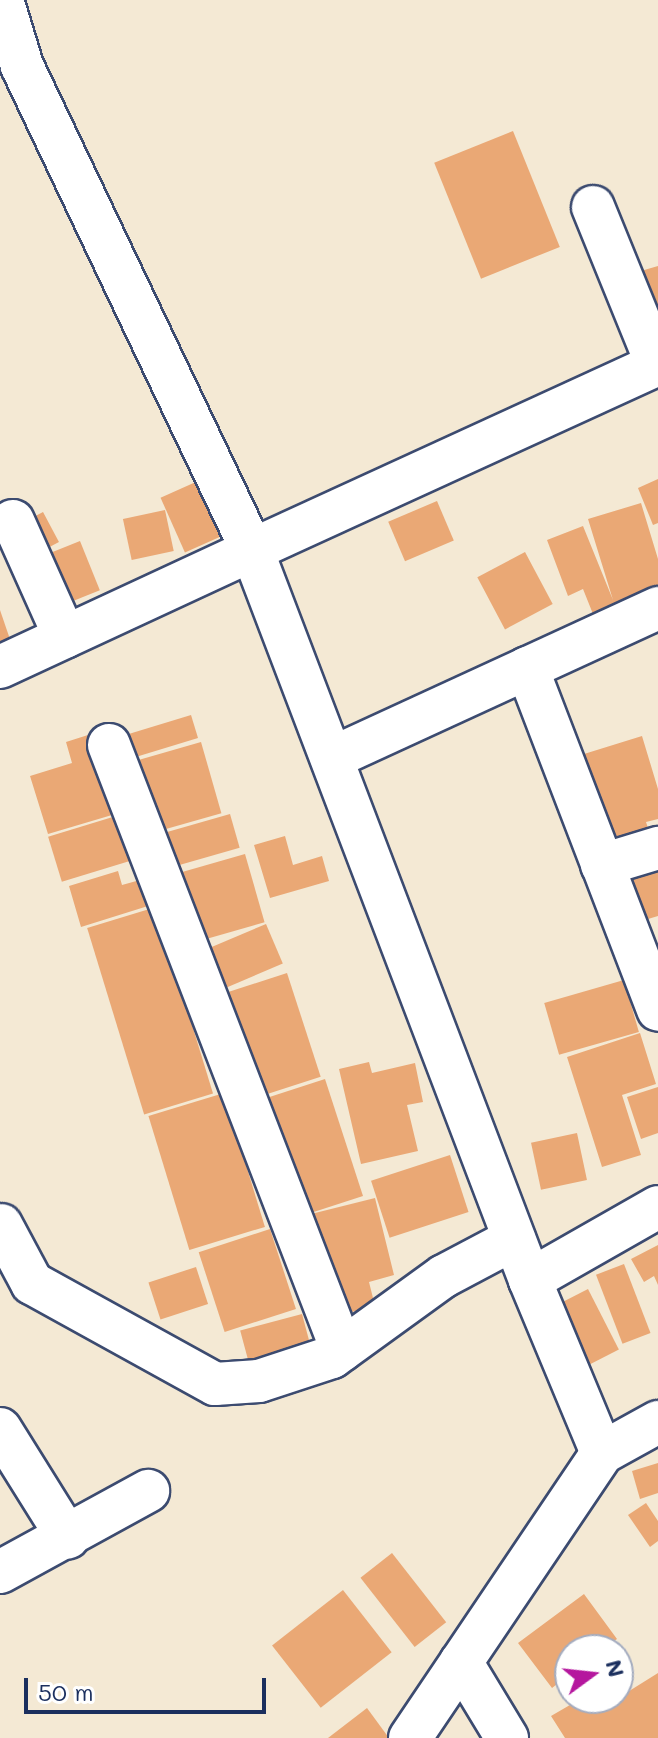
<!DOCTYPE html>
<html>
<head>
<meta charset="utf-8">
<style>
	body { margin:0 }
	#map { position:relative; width:658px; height:1738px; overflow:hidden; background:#f4e9d4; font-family:Mali,sans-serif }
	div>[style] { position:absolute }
	.building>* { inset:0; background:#eaa875; transform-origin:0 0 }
	.roads { filter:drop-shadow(2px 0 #3c4b70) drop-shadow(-2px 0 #3c4b70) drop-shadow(0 2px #3c4b70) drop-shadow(0 -2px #3c4b70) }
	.minor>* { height:42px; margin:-21px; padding:0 21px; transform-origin:21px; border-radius:21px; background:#fff }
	span { translate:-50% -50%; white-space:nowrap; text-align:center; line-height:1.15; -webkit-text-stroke:6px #fff; paint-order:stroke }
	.north { position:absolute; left:554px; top:1634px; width:80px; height:80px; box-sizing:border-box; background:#fff; border:2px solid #a4acbf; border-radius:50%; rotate:75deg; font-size:22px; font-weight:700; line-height:32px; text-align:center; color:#1b2f5e }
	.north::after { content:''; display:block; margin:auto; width:28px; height:36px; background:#b5179e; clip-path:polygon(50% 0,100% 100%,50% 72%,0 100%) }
	.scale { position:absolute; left:24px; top:1678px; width:242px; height:36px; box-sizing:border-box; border:4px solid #1b2f5e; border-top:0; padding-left:10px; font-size:24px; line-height:28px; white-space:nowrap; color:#1b2f5e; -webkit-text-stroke:6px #fff; paint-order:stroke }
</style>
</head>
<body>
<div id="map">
	<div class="building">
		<i style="left:513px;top:131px;width:125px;height:85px;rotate:68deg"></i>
		<i style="clip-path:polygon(658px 266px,658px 310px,639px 316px,627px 275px)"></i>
		<i style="clip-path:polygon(658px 479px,658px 523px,653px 525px,638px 488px)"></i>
		<i style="left:198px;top:481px;width:60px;height:41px;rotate:66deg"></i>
		<i style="left:437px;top:501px;width:43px;height:53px;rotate:67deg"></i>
		<i style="clip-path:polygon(641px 503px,658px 559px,658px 589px,593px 614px,583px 589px,568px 596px,547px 540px,583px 526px,613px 600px,588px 519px)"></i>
		<i style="left:165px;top:510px;width:42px;height:43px;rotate:78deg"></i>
		<i style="left:43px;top:512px;width:34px;height:22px;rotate:62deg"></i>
		<i style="left:80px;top:541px;width:53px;height:43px;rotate:68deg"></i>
		<i style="left:525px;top:552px;width:59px;height:54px;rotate:62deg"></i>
		<i style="clip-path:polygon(0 610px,14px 651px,0 655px)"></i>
		<i style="left:191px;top:715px;width:24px;height:66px;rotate:73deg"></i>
		<i style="clip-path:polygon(88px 735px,112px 815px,48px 834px,30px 776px,72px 763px,66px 742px)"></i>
		<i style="clip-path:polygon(642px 736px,658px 789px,658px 819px,646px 822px,651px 837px,613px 849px,584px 754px)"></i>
		<i style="left:201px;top:742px;width:74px;height:65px;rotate:74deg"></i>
		<i style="left:230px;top:814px;width:35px;height:69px;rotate:74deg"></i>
		<i style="left:116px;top:816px;width:47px;height:71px;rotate:73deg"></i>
		<i style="clip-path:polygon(285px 836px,293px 865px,322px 856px,329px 881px,270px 898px,254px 845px)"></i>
		<i style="left:245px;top:854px;width:71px;height:68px;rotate:74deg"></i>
		<i style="clip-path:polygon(658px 855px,658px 916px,638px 922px,620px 866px)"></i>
		<i style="clip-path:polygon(118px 871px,122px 885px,140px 880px,148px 906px,81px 927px,69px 886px)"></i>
		<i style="left:156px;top:907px;width:195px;height:72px;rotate:73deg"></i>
		<i style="left:266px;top:924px;width:43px;height:68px;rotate:67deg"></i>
		<i style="left:287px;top:973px;width:109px;height:65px;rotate:72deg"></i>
		<i style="left:624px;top:980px;width:54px;height:83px;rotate:74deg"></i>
		<i style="clip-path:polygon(640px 1033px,656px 1084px,622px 1095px,641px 1155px,602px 1167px,567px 1057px)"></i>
		<i style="clip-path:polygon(369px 1062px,372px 1073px,415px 1063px,423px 1102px,407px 1105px,418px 1151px,361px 1164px,339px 1069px)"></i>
		<i style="left:325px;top:1079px;width:123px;height:64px;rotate:72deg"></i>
		<i style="clip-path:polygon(658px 1087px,658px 1133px,641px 1139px,627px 1097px)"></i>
		<i style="left:224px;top:1093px;width:140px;height:79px;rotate:73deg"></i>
		<i style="left:577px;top:1133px;width:48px;height:47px;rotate:78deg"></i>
		<i style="left:450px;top:1155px;width:60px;height:83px;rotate:72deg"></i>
		<i style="clip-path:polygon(375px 1198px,394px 1275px,369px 1282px,375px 1306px,336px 1316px,311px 1214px)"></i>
		<i style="left:270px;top:1229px;width:84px;height:75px;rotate:72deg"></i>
		<i style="clip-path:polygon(658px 1245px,658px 1285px,654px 1276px,644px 1282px,631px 1259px)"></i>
		<i style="left:624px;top:1264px;width:74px;height:30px;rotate:69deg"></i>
		<i style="left:196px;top:1267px;width:39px;height:50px;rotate:72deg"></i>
		<i style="left:588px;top:1289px;width:68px;height:34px;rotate:63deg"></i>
		<i style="left:302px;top:1314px;width:43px;height:64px;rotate:75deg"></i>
		<i style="clip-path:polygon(658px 1463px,658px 1493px,640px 1499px,632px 1471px)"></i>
		<i style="clip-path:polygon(646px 1503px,658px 1521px,658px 1541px,650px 1547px,628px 1515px)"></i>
		<i style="left:392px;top:1553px;width:88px;height:40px;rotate:52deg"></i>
		<i style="left:343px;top:1590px;width:79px;height:90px;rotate:52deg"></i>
		<i style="clip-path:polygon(584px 1594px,617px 1639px,602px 1650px,570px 1650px,570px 1674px,552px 1688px,518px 1643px)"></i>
		<i style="clip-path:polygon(658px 1673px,658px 1738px,565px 1738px,551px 1716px,582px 1698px,618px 1698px)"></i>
		<i style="clip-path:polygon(367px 1708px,389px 1738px,328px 1738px)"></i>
	</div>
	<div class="roads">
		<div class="minor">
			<i style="left:2px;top:0;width:69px;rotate:73.1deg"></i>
			<i style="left:22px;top:66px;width:536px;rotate:64.58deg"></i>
			<i style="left:252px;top:550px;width:447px;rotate:-24.6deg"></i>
			<i style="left:593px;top:207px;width:170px;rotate:67.9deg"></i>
			<i style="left:13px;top:521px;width:127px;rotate:65.9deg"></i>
			<i style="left:0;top:667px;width:278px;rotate:-24.9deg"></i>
			<i style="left:252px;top:550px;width:781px;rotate:69.15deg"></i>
			<i style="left:527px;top:668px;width:366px;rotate:69deg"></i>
			<i style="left:109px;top:745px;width:648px;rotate:68.94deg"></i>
			<i style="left:332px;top:758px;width:359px;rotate:-24.7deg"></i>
			<i style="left:602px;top:865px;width:59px;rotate:-16.9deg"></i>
			<i style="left:1px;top:1225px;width:66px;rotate:61.9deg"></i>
			<i style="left:32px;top:1283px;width:209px;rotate:28.9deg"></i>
			<i style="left:215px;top:1384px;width:44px;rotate:-3.9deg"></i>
			<i style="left:259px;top:1381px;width:77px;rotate:-18.2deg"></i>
			<i style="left:332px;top:1357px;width:138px;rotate:-35.9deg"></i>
			<i style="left:444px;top:1276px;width:79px;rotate:-27.9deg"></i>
			<i style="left:0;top:1429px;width:128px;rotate:58deg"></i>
			<i style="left:602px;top:1453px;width:64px;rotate:-29deg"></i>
			<i style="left:0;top:1572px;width:169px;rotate:-28.7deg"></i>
			<i style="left:461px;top:1662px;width:89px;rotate:58.8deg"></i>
			<i style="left:410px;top:1738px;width:344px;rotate:-56deg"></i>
			<i style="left:602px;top:1453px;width:187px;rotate:-112.6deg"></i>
			<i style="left:530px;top:1280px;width:147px;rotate:-29.7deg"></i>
		</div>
	</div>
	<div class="north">N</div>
	<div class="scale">50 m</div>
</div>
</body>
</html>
